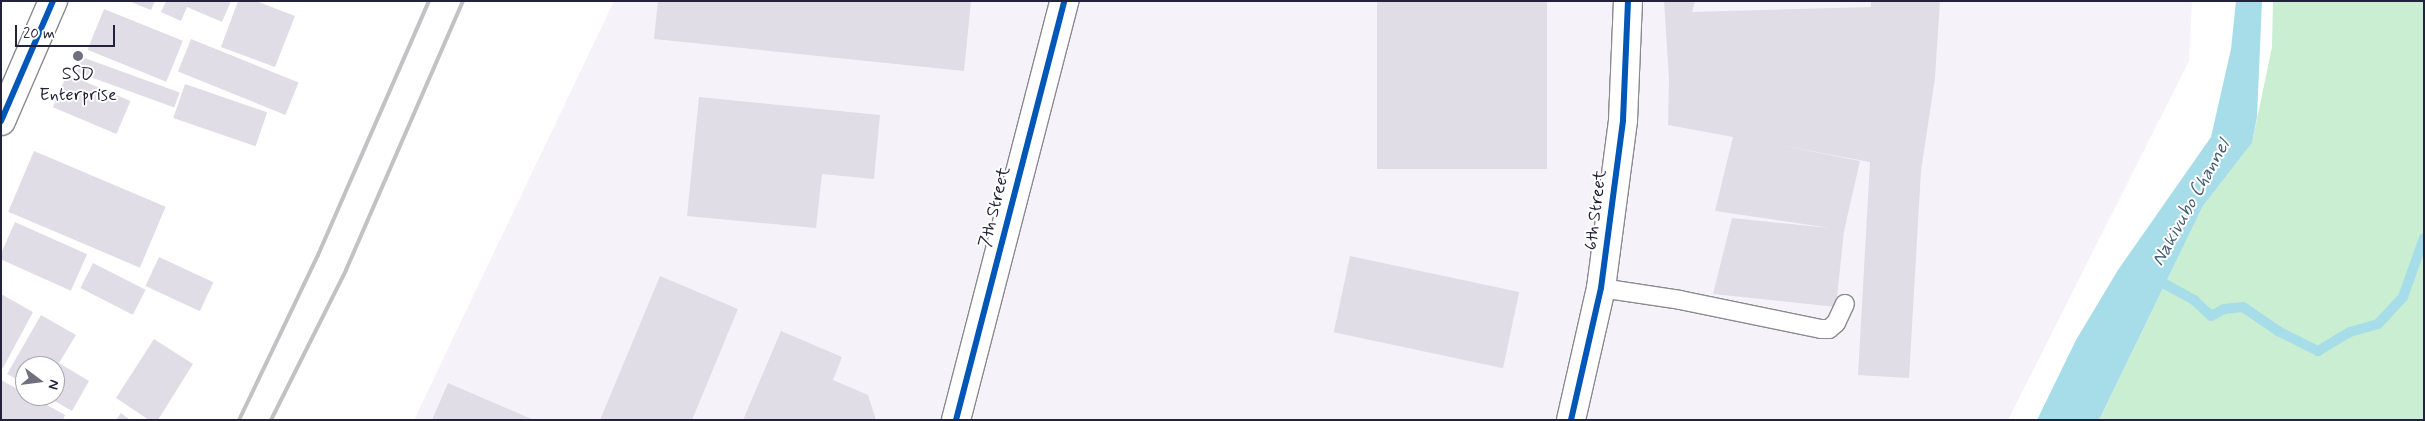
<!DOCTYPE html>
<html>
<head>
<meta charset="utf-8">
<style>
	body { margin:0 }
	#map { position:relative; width:2425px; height:421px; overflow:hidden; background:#fff; font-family:Mynerve,sans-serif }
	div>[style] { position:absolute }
	.built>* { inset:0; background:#f6f2fa }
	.green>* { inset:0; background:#caeed1 }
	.water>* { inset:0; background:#a7dde9 }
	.stream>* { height:10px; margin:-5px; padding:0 5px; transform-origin:5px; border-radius:5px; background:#a7dde9 }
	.building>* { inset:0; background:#e1dde6; transform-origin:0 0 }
	.roads { filter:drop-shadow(1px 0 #8a8a8f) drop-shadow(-1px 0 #8a8a8f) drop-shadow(0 1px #8a8a8f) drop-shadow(0 -1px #8a8a8f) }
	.service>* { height:18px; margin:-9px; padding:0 9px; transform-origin:9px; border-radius:9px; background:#fff }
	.minor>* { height:28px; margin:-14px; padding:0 14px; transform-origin:14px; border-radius:14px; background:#fff }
	.tertiary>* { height:28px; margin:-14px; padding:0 14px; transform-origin:14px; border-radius:14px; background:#fff }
	.rail>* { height:4px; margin:-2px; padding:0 2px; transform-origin:2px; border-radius:2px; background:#c2c2c4 }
	.cycleway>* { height:6px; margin:-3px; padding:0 3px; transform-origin:3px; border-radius:3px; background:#0057b8 }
	.dots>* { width:14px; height:14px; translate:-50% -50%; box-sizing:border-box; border:2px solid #fff; border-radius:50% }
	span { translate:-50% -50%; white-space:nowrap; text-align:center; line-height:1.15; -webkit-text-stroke:4px #fff; paint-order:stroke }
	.poi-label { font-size:18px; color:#22223b }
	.street-label { font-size:18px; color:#22223b }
	.water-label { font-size:19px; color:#435e75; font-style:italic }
	.frame { position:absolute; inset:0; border:2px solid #22223b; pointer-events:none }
	.north { position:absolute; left:15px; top:356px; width:50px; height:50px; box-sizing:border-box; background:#fff; border:1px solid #a7a7b1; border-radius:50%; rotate:105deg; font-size:14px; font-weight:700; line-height:20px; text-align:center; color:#22223b }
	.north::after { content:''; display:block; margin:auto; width:18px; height:22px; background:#6f6f80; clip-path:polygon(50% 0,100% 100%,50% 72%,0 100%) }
	.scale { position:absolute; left:15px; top:25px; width:100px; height:22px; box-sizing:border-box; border:2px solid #22223b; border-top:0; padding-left:6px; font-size:15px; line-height:18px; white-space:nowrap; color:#22223b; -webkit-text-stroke:4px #fff; paint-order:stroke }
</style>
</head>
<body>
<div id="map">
	<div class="built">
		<i style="clip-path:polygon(614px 1px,2192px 1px,2189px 61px,2008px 420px,414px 420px)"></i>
	</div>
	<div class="green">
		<i style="clip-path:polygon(2273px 1px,2424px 1px,2424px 420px,2099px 420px,2203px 206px,2252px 143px,2272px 47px)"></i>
	</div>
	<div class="water">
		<i style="clip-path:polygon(2236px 1px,2262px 1px,2257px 117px,2252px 143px,2203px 206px,2099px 420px,2037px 420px,2076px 340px,2118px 270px,2211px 137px,2231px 49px)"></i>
	</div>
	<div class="stream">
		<i style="left:2154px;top:278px;width:46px;rotate:28.8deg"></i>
		<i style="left:2194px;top:300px;width:23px;rotate:43deg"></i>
		<i style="left:2211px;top:316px;width:15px;rotate:-28deg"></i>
		<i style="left:2224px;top:309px;width:19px;rotate:-6deg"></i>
		<i style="left:2243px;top:307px;width:42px;rotate:34.4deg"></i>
		<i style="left:2278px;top:331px;width:45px;rotate:26.6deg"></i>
		<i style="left:2318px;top:351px;width:37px;rotate:-31deg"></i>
		<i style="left:2350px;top:332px;width:29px;rotate:-16deg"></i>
		<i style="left:2378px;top:324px;width:37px;rotate:-47deg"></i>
		<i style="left:2403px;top:297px;width:63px;rotate:-70.4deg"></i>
	</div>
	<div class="building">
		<i style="clip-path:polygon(128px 1px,155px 1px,151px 10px)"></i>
		<i style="clip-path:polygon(166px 1px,231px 1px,222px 22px,187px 7px,181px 21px,161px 12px)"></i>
		<i style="clip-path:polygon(238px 1px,256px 1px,295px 16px,275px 67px,221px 47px)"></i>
		<i style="clip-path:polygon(658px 1px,971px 1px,964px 71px,654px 39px)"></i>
		<i style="left:1377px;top:1px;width:170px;height:168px"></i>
		<i style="clip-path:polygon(1664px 1px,1695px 1px,1692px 12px,1871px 7px,1871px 1px,1940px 1px,1935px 78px,1921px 171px,1909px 378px,1858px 375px,1870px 162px,1779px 145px,1860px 161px,1844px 231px,1836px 307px,1713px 294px,1732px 218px,1830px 228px,1715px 211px,1733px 137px,1668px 125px,1669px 79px)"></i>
		<i style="left:104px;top:9px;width:85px;height:44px;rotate:22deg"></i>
		<i style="left:191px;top:39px;width:116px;height:35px;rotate:22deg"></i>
		<i style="left:82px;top:57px;width:104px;height:16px;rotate:20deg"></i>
		<i style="left:67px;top:74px;width:69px;height:36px;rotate:23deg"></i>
		<i style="left:185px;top:84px;width:87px;height:36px;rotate:19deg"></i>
		<i style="clip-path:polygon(699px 97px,880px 115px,874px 179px,822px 174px,816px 228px,687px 216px)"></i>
		<i style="left:34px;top:151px;width:143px;height:66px;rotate:23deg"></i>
		<i style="left:15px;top:222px;width:79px;height:40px;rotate:24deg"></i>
		<i style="left:1350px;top:256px;width:173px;height:78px;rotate:12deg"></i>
		<i style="left:159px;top:257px;width:60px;height:32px;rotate:25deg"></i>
		<i style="left:93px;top:263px;width:59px;height:28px;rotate:27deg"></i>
		<i style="clip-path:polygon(660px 276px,738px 309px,692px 420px,600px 420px)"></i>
		<i style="clip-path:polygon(1px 294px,33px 312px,3px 368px,1px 367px)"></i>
		<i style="clip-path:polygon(41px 315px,76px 335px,59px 363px,89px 381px,72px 411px,46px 396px,55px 396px,55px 366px,25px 366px,25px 384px,7px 374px)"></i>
		<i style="clip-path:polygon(781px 331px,842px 357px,833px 380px,868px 395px,876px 420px,743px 420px)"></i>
		<i style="clip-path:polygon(154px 339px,193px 364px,158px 420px,149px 420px,116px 398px)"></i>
		<i style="clip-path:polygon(1px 380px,25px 393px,25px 396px,31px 396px,65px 415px,63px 420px,1px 420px)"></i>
		<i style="clip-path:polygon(448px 383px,534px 420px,432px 420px)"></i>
		<i style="clip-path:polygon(121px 413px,130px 420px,116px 420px)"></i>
	</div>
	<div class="roads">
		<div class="service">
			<i style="left:1601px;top:288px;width:80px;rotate:8.6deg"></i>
			<i style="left:1680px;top:300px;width:144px;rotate:11.6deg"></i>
			<i style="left:1821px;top:329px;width:8px"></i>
			<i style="left:1829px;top:329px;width:9px;rotate:-41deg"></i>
			<i style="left:1836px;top:323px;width:21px;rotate:-65deg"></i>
		</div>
		<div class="minor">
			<i style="left:1571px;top:420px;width:135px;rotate:-77.2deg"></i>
			<i style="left:1601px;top:288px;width:169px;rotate:-82.5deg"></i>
			<i style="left:1623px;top:120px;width:119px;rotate:-87.6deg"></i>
		</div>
		<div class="tertiary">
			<i style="left:1px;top:121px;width:131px;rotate:-66.6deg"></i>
			<i style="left:956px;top:420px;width:433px;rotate:-75.5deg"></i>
		</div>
	</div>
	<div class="rail">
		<i style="left:239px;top:420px;width:183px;rotate:-64.4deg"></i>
		<i style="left:318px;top:255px;width:277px;rotate:-66.4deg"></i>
		<i style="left:271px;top:420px;width:168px;rotate:-63.4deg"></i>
		<i style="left:346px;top:270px;width:293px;rotate:-66.5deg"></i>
	</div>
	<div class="cycleway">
		<i style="left:1px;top:121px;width:131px;rotate:-66.6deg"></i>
		<i style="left:956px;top:420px;width:433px;rotate:-75.5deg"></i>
		<i style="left:1571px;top:420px;width:135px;rotate:-77.2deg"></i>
		<i style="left:1601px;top:288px;width:169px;rotate:-82.5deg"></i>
		<i style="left:1623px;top:120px;width:119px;rotate:-87.6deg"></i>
	</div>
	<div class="dots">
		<i style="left:78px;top:56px;background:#6f6f80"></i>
	</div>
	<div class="poi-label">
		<span style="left:78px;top:85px">SSD<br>Enterprise</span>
	</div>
	<div class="street-label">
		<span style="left:995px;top:207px;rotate:-76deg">7th Street</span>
		<span style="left:1596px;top:210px;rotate:-83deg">6th Street</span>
	</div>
	<div class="water-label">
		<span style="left:2191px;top:203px;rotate:-61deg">Nakivubo Channel</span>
	</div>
	<div class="frame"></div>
	<div class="north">N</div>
	<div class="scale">20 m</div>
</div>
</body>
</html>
